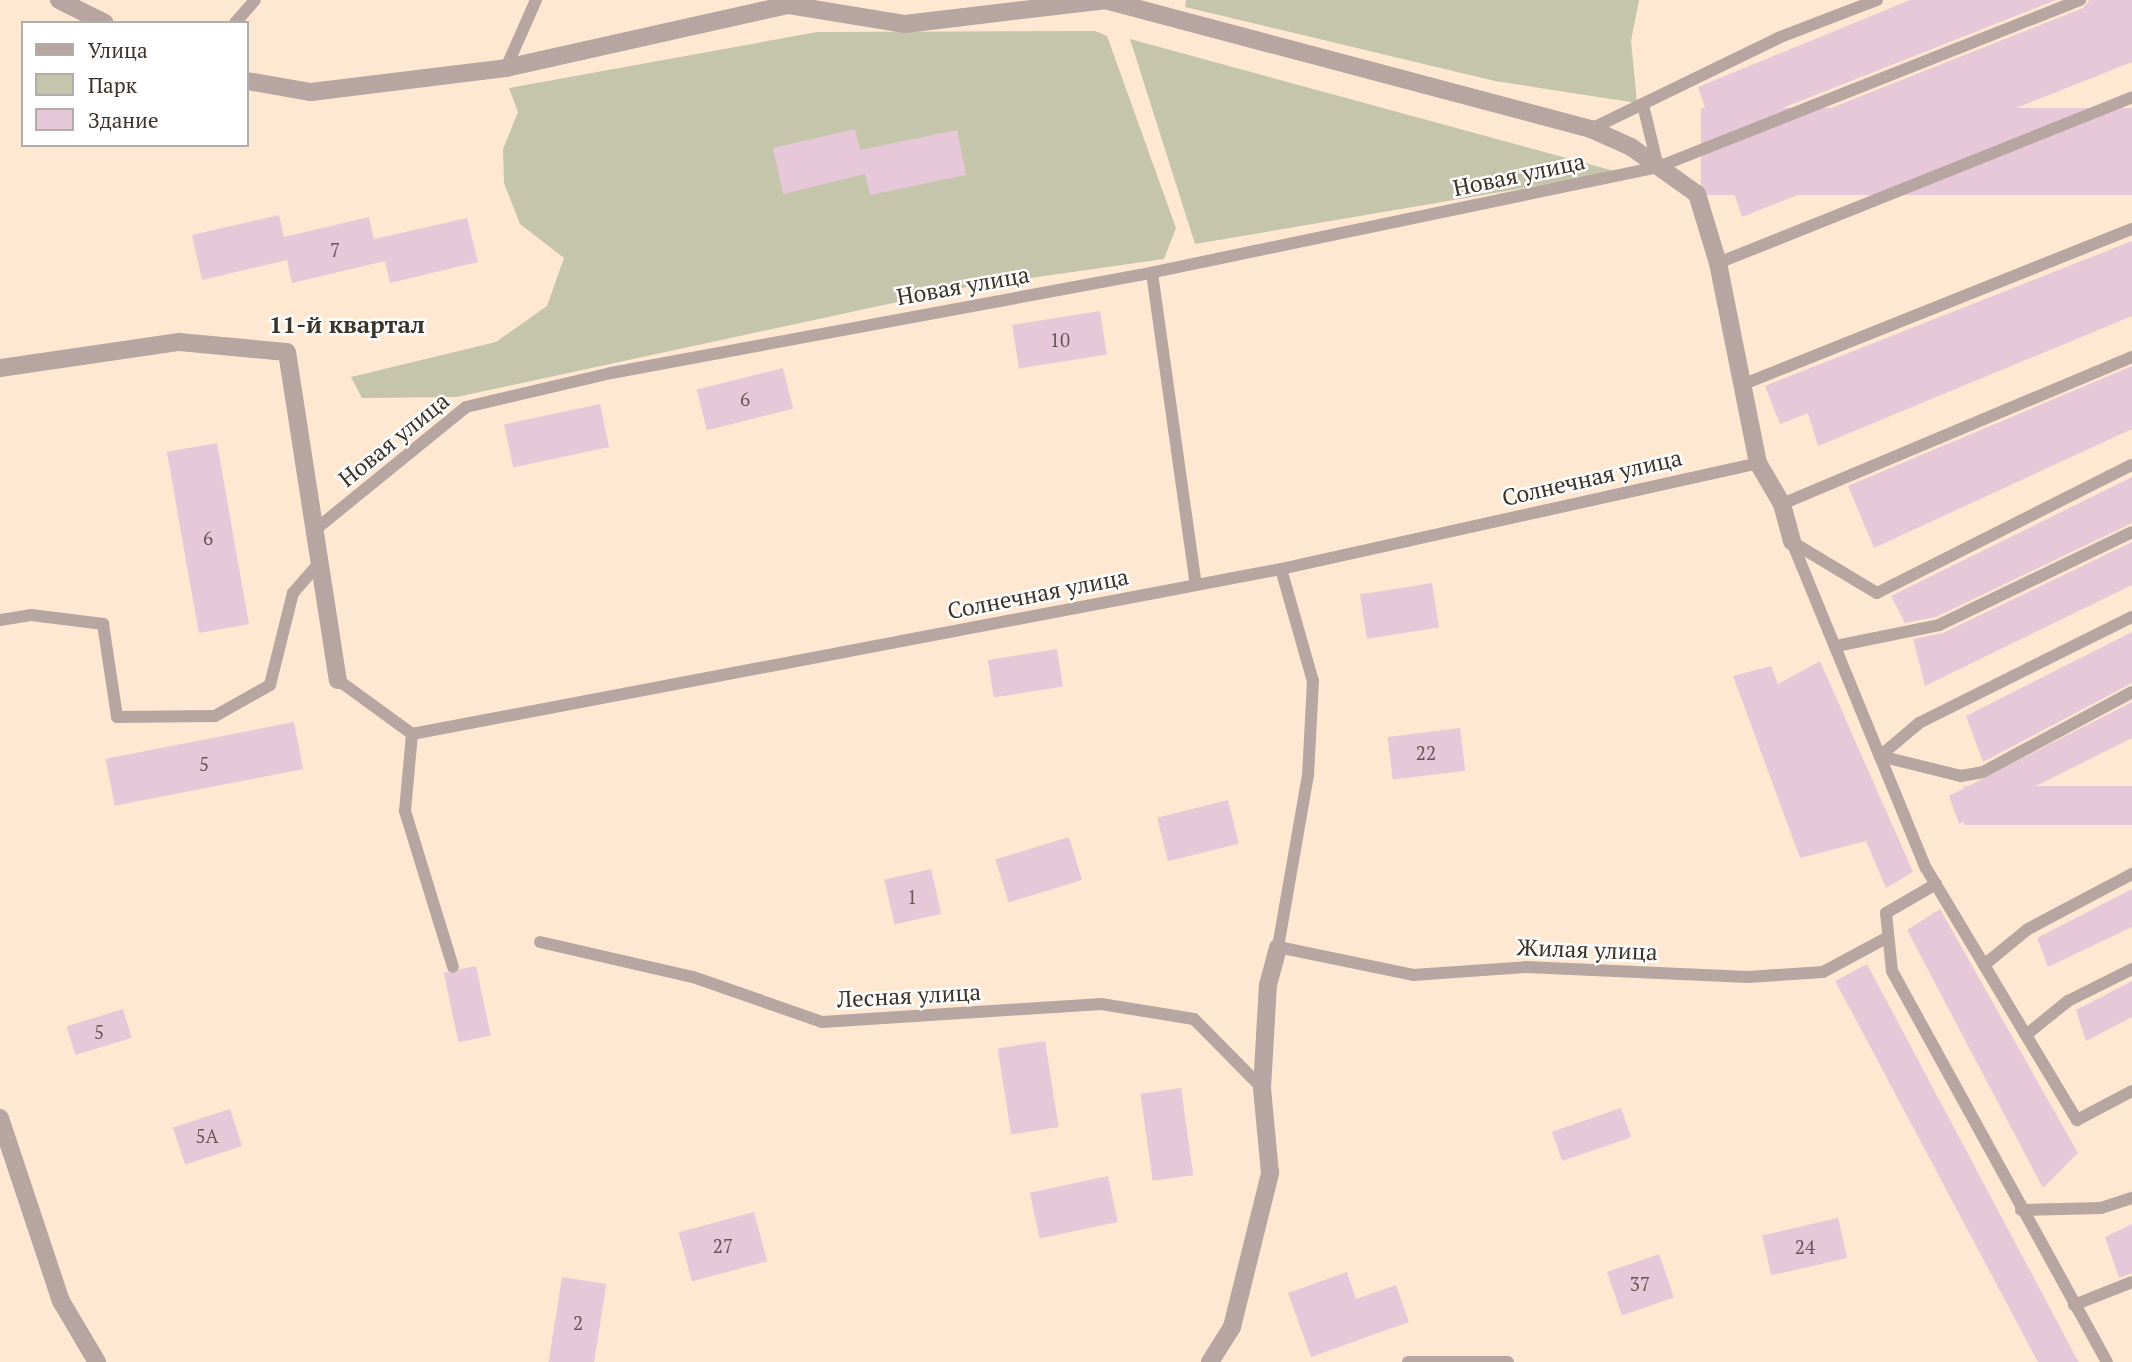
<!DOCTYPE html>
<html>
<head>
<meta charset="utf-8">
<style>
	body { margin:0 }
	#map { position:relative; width:2132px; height:1362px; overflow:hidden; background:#ffe8d2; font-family:"PT Serif",serif }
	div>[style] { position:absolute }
	.green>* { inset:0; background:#c4c5ab }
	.building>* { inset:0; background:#e7c8d9; transform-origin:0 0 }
	.service>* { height:12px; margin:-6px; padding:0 6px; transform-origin:6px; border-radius:6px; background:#b7a5a1 }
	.minor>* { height:18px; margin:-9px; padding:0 9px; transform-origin:9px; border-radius:9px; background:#b7a5a1 }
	span { translate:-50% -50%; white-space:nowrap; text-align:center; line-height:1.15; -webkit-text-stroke:5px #fff; paint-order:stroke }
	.number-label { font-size:19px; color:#685854 }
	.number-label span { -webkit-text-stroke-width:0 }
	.street-label { font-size:23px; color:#3d3328 }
	.neighbourhood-label { font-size:24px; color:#3d3328; font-weight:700 }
	.legend { position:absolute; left:21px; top:21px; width:228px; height:126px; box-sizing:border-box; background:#fff; border:2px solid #b1ada9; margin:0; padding:9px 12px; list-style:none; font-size:21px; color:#3d3328 }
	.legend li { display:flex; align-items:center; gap:14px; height:35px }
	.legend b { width:35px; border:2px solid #b1ada9 }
</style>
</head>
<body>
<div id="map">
	<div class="green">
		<i style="clip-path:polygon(1186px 0,1639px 0,1631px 41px,1637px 103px,1495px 81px,1185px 7px)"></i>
		<i style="clip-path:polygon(1095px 31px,1107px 36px,1176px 228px,1164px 259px,967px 287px,457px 397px,362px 398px,351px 377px,496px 342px,547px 306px,564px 258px,520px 224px,504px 183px,503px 149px,518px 112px,509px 88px,817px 32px)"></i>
		<i style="clip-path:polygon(1130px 39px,1618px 172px,1195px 244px)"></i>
	</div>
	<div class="building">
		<i style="clip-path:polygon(1910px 0,2056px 0,1714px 135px,1698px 87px)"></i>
		<i style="clip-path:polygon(2089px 0,2132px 0,2132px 62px,1742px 217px,1720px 152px,2083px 8px)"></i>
		<i style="left:2132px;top:108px;width:87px;height:431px;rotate:90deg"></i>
		<i style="clip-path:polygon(855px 129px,860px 150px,957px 130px,966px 175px,870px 195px,865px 174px,783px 194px,773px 148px)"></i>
		<i style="clip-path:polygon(279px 215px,284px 237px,369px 217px,374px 239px,467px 218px,478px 262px,390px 283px,385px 261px,292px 283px,287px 260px,202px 280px,192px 235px)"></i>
		<i style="clip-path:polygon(2132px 241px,2132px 316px,1818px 446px,1808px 413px,1780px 424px,1765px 386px)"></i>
		<i style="left:1100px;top:311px;width:44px;height:89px;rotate:81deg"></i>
		<i style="clip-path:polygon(2132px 366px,2132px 429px,1874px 548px,1848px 486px)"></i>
		<i style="left:783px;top:368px;width:42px;height:89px;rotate:76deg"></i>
		<i style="left:600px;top:404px;width:44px;height:98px;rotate:78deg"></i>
		<i style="left:217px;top:443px;width:184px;height:51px;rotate:80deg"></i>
		<i style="clip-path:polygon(2132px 477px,2132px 523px,1936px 617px,1905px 623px,1891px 596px)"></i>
		<i style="clip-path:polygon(2132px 542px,2132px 585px,1925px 686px,1913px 639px,1943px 633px)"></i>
		<i style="left:1432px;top:583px;width:45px;height:73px;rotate:81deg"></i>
		<i style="clip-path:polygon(2132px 632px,2132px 683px,1983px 762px,1966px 716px)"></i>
		<i style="left:1057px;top:649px;width:38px;height:70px;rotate:81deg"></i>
		<i style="clip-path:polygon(1820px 661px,1913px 872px,1886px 888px,1866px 841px,1800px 858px,1733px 676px,1771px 666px,1778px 684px)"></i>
		<i style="clip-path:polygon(2132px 702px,2132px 738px,1959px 824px,1949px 796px)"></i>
		<i style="left:294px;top:722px;width:48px;height:192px;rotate:79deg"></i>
		<i style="left:1460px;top:728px;width:43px;height:73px;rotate:83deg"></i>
		<i style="left:2132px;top:786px;width:39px;height:168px;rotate:90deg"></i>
		<i style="left:1228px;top:800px;width:45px;height:73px;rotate:76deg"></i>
		<i style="left:1069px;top:837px;width:45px;height:77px;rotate:73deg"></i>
		<i style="left:931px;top:869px;width:46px;height:48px;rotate:77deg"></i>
		<i style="clip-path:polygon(2132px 889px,2132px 927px,2048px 967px,2037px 938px)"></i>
		<i style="clip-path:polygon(1940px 909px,2078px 1153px,2043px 1188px,1907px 930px)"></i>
		<i style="left:1867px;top:964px;width:452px;height:36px;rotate:62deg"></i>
		<i style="left:476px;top:966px;width:71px;height:33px;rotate:78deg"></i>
		<i style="clip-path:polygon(2132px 981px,2132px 1017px,2086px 1041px,2076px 1010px)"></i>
		<i style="left:123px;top:1009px;width:30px;height:59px;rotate:73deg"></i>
		<i style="left:1045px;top:1041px;width:87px;height:48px;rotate:81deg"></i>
		<i style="left:1181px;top:1088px;width:88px;height:41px;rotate:82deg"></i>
		<i style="left:1621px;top:1108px;width:31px;height:73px;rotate:71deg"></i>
		<i style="left:230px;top:1109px;width:39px;height:60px;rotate:72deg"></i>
		<i style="left:1108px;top:1176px;width:47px;height:80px;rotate:78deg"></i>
		<i style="left:754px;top:1212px;width:51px;height:78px;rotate:75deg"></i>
		<i style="left:1838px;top:1218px;width:41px;height:78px;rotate:77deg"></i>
		<i style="clip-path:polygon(2132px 1224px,2132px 1273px,2119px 1278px,2105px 1237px)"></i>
		<i style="left:1659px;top:1254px;width:46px;height:55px;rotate:71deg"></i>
		<i style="clip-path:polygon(1347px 1272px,1356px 1299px,1396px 1285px,1409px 1322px,1311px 1357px,1288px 1293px)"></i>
		<i style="left:562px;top:1277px;width:45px;height:86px;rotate:9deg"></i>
	</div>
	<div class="service">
		<i style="left:235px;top:23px;width:30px;rotate:-49deg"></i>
		<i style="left:506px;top:68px;width:74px;rotate:-66.2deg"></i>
		<i style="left:1643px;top:105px;width:64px;rotate:76.4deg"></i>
		<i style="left:1591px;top:129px;width:208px;rotate:-25.9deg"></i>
		<i style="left:1778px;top:38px;width:106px;rotate:-21deg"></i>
		<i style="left:1718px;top:263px;width:446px;rotate:-21.8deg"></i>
		<i style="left:1152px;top:273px;width:315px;rotate:82deg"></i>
		<i style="left:1744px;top:384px;width:418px;rotate:-21.8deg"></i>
		<i style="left:1782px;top:504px;width:380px;rotate:-22.8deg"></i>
		<i style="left:316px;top:529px;width:193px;rotate:-39.1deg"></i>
		<i style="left:466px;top:407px;width:149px;rotate:-13.2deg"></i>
		<i style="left:611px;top:373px;width:538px;rotate:-10.5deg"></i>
		<i style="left:1140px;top:275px;width:529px;rotate:-11.78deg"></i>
		<i style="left:1658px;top:167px;width:454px;rotate:-21.6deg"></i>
		<i style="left:1792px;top:542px;width:352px;rotate:67.7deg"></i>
		<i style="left:1926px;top:868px;width:294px;rotate:59.1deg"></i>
		<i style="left:2077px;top:1120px;width:62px;rotate:-27.8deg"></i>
		<i style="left:1792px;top:542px;width:99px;rotate:31deg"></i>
		<i style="left:1877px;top:593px;width:285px;rotate:-26.7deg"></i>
		<i style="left:1281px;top:569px;width:116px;rotate:74.1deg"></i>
		<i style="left:1313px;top:681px;width:94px;rotate:93deg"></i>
		<i style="left:1308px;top:775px;width:175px;rotate:99.9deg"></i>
		<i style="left:1278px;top:947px;width:138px;rotate:11.7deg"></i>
		<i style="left:1413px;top:975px;width:113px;rotate:-4deg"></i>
		<i style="left:1526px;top:967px;width:222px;rotate:2.6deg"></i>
		<i style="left:1748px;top:977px;width:75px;rotate:-3.8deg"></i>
		<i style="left:1823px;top:972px;width:74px;rotate:-28.3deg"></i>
		<i style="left:0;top:620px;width:31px;rotate:-9deg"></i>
		<i style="left:31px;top:615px;width:73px;rotate:7.1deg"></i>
		<i style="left:103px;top:624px;width:94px;rotate:81.4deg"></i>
		<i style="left:117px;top:717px;width:98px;rotate:-0.6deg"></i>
		<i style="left:215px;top:716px;width:63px;rotate:-29.4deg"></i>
		<i style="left:270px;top:685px;width:95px;rotate:-76deg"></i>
		<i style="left:293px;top:593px;width:43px;rotate:-48.8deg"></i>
		<i style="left:1836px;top:646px;width:105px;rotate:-11.5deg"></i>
		<i style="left:1939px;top:625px;width:214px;rotate:-25.7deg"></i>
		<i style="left:338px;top:680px;width:92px;rotate:36.1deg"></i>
		<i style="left:412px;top:734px;width:885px;rotate:-10.75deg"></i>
		<i style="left:1281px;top:569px;width:489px;rotate:-12.5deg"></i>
		<i style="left:412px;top:734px;width:77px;rotate:95.2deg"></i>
		<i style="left:405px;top:811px;width:163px;rotate:72.9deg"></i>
		<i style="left:1880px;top:756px;width:51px;rotate:-40.2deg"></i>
		<i style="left:1919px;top:723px;width:238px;rotate:-26.5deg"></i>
		<i style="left:1880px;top:756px;width:83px;rotate:13.9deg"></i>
		<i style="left:1961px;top:776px;width:22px;rotate:-10deg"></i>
		<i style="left:1983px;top:772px;width:169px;rotate:-28.2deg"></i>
		<i style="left:1936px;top:884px;width:58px;rotate:149.9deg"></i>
		<i style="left:1886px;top:913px;width:58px;rotate:84.1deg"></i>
		<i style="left:1892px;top:971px;width:446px;rotate:61.2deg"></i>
		<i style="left:540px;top:942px;width:157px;rotate:12.9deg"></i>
		<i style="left:693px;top:977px;width:137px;rotate:19.2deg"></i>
		<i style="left:822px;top:1022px;width:280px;rotate:-3.7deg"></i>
		<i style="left:1101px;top:1004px;width:94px;rotate:9.2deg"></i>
		<i style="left:1194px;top:1019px;width:97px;rotate:45.4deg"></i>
		<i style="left:1984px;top:965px;width:57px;rotate:-39.3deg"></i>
		<i style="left:2028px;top:929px;width:118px;rotate:-27.9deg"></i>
		<i style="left:2026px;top:1035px;width:54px;rotate:-39deg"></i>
		<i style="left:2068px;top:1001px;width:72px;rotate:-26.6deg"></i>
		<i style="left:2021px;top:1210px;width:80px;rotate:-1.4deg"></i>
		<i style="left:2101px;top:1208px;width:33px;rotate:-18deg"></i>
		<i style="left:2074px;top:1305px;width:62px;rotate:-21.6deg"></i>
		<i style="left:1408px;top:1362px;width:100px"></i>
	</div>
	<div class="minor">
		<i style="left:59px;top:0;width:51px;rotate:26.6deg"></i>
		<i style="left:247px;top:81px;width:65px;rotate:9.8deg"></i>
		<i style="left:311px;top:92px;width:196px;rotate:-7deg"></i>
		<i style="left:506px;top:68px;width:290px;rotate:-12.6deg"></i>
		<i style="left:789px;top:5px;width:118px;rotate:9.3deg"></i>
		<i style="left:905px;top:24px;width:201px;rotate:-6.8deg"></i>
		<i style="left:1105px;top:0;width:503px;rotate:14.87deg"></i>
		<i style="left:1591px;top:129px;width:44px;rotate:24.2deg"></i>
		<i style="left:1631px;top:147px;width:81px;rotate:35.5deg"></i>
		<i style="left:1697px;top:194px;width:72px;rotate:73.1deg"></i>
		<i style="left:1718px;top:263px;width:204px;rotate:78.7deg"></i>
		<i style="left:1758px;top:463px;width:48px;rotate:59.7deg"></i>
		<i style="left:1782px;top:504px;width:39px;rotate:75deg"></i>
		<i style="left:0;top:368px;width:181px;rotate:-8.3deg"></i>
		<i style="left:179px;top:342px;width:108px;rotate:5.3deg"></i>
		<i style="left:287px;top:352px;width:332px;rotate:81.2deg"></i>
		<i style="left:0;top:1118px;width:193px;rotate:71.6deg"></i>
		<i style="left:61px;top:1301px;width:71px;rotate:59.5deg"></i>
		<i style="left:1210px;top:1362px;width:41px;rotate:-57.8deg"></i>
		<i style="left:1232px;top:1327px;width:159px;rotate:-76.1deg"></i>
		<i style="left:1270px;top:1173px;width:85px;rotate:-95.4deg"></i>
		<i style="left:1262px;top:1088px;width:103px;rotate:-86.7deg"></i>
		<i style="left:1268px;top:985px;width:39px;rotate:-75deg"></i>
	</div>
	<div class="number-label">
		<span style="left:335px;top:250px">7</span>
		<span style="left:1060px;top:340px">10</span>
		<span style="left:745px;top:399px">6</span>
		<span style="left:208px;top:538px">6</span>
		<span style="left:1426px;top:753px">22</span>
		<span style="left:204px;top:764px">5</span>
		<span style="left:912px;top:897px">1</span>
		<span style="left:99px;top:1032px">5</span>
		<span style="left:207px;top:1136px">5А</span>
		<span style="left:723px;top:1246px">27</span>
		<span style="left:1805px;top:1247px">24</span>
		<span style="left:1640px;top:1284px">37</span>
		<span style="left:578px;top:1323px">2</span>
	</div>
	<div class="street-label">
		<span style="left:1519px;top:175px;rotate:-12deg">Новая улица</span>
		<span style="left:963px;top:286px;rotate:-10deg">Новая улица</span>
		<span style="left:394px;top:440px;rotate:-39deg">Новая улица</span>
		<span style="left:1592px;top:478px;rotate:-13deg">Солнечная улица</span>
		<span style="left:1038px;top:594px;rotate:-11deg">Солнечная улица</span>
		<span style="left:1587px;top:950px;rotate:2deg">Жилая улица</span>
		<span style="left:909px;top:996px;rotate:-3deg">Лесная улица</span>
	</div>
	<div class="neighbourhood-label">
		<span style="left:347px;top:325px">11-й квартал</span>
	</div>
	<ul class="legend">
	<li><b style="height:9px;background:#b7a5a1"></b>Улица</li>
	<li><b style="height:19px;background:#c4c5ab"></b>Парк</li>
	<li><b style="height:19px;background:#e7c8d9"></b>Здание</li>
	</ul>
</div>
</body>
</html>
